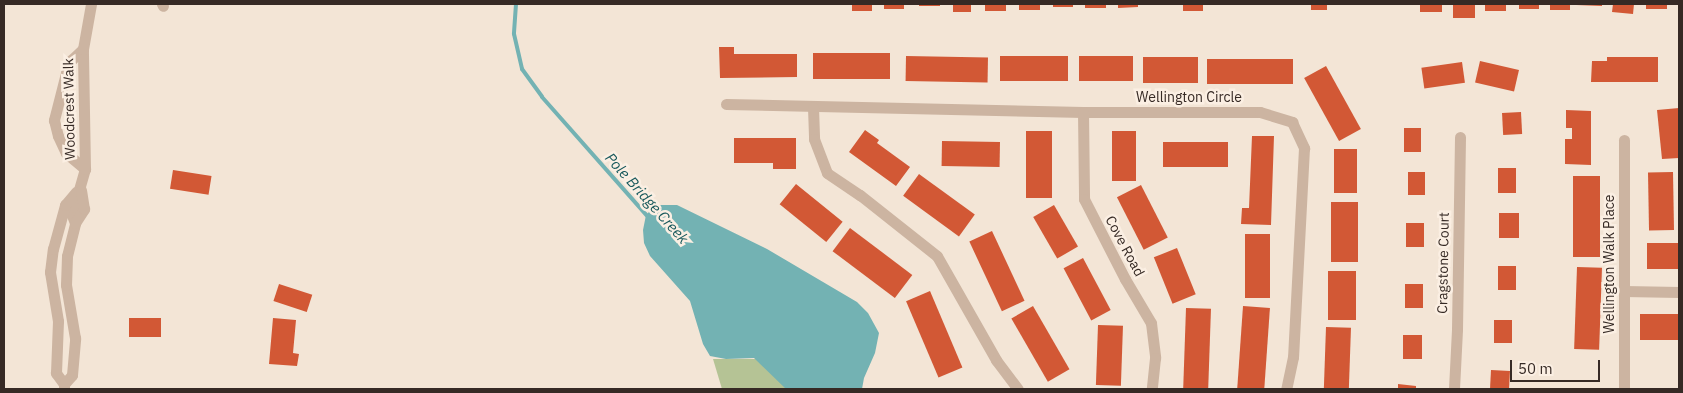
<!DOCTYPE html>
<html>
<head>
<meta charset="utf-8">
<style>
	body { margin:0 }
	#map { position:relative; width:1683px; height:393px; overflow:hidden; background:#f3e5d6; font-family:"IBM Plex Sans",sans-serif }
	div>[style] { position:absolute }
	.green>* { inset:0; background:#b5c395 }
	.water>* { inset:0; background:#73b2b3 }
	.stream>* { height:4px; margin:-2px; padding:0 2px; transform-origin:2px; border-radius:2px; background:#73b2b3 }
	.building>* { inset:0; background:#d25835; transform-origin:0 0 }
	.street>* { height:11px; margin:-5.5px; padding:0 5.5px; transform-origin:5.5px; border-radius:5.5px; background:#ccb4a1 }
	span { translate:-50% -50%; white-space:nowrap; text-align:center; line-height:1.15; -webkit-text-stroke:5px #fbefe3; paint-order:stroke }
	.street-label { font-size:14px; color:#362a25 }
	.water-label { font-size:15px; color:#17585b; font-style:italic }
	.frame { position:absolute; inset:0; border:5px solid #362a25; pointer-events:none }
	.scale { position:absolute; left:1510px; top:360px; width:90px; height:22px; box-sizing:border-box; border:2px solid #362a25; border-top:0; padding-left:6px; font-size:15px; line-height:18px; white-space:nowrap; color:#362a25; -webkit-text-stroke:4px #fbefe3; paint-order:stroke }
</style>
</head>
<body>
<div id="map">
	<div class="green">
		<i style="clip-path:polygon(713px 359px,763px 359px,800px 389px,722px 389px)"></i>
	</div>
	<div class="water">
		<i style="clip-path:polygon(656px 205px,677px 205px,767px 249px,857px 302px,868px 313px,879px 333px,875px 353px,864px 378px,862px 389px,786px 389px,754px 358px,726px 359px,710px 356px,703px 344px,690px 301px,650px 256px,644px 243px,643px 230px,646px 215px)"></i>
	</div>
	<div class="stream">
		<i style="left:516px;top:4px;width:30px;rotate:94deg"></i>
		<i style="left:514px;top:34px;width:36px;rotate:77deg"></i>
		<i style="left:522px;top:69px;width:34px;rotate:54deg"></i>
		<i style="left:542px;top:97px;width:162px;rotate:48.5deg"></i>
	</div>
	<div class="building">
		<i style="left:852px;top:4px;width:20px;height:7px"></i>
		<i style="left:884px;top:4px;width:20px;height:5px"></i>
		<i style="left:919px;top:4px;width:21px;height:2px"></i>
		<i style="left:953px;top:4px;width:18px;height:8px"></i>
		<i style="left:985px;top:4px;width:21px;height:7px"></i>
		<i style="left:1019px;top:4px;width:21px;height:6px"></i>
		<i style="left:1053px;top:4px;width:20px;height:3px"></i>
		<i style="left:1085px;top:4px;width:21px;height:4px"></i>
		<i style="clip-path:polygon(1118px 4px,1138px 4px,1138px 7px,1118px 8px)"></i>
		<i style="left:1183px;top:4px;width:20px;height:7px"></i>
		<i style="left:1311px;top:4px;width:16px;height:6px"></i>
		<i style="left:1420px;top:4px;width:22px;height:8px"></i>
		<i style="left:1453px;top:4px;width:22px;height:14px"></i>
		<i style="left:1485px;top:4px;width:21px;height:7px"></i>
		<i style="left:1519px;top:4px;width:20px;height:5px"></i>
		<i style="left:1550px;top:4px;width:20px;height:6px"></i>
		<i style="clip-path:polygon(1576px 4px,1602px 4px,1602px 6px,1576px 5px)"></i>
		<i style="clip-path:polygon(1613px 4px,1634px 4px,1633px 14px,1612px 12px)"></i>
		<i style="left:1646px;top:4px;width:21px;height:5px"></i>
		<i style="clip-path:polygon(719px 47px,734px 47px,734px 54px,797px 54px,797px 77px,720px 78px)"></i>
		<i style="left:813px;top:53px;width:77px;height:26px"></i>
		<i style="left:906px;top:56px;width:82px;height:25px;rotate:1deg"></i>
		<i style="left:1000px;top:56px;width:68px;height:25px"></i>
		<i style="left:1079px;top:56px;width:54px;height:25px"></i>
		<i style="left:1143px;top:57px;width:55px;height:26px"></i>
		<i style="clip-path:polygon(1607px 57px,1658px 57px,1658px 82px,1591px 82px,1592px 61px,1607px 61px)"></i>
		<i style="left:1207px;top:59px;width:86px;height:25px"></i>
		<i style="left:1480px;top:61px;width:40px;height:22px;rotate:13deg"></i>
		<i style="left:1462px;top:62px;width:21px;height:41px;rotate:82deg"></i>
		<i style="left:1326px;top:66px;width:72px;height:25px;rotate:61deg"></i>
		<i style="clip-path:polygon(1679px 108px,1679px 158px,1662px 159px,1657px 110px)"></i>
		<i style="clip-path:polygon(1566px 110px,1591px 111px,1591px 165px,1565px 164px,1565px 139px,1572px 139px,1572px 128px,1566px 128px)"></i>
		<i style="left:1521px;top:112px;width:22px;height:19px;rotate:87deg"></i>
		<i style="left:1404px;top:128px;width:17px;height:24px"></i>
		<i style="clip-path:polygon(865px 130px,879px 140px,877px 143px,910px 167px,896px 186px,849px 152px)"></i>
		<i style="left:1026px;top:131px;width:26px;height:67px"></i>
		<i style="left:1112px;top:131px;width:24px;height:50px"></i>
		<i style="clip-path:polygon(1252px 136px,1274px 136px,1271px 225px,1241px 224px,1242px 208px,1249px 208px)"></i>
		<i style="clip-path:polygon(734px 138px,796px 138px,796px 169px,773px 169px,773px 163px,734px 163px)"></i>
		<i style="left:942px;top:141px;width:58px;height:25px;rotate:1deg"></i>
		<i style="left:1163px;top:142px;width:65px;height:25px"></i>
		<i style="left:1334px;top:149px;width:23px;height:44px"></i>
		<i style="left:1498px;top:168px;width:18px;height:25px"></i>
		<i style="left:173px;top:170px;width:39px;height:19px;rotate:9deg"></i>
		<i style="left:1408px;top:172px;width:17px;height:23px"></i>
		<i style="left:1673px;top:172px;width:58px;height:25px;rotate:89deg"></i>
		<i style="left:919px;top:174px;width:69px;height:27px;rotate:36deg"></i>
		<i style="left:1573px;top:176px;width:27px;height:81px"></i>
		<i style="left:796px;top:184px;width:60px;height:26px;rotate:39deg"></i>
		<i style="left:1141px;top:185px;width:59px;height:27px;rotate:63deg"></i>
		<i style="left:1331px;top:202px;width:27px;height:60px"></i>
		<i style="left:1054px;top:205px;width:48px;height:24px;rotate:60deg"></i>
		<i style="left:1499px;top:213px;width:20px;height:25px"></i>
		<i style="left:1406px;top:223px;width:18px;height:24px"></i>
		<i style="left:850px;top:228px;width:78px;height:29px;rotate:37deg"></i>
		<i style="left:992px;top:231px;width:77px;height:25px;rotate:65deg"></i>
		<i style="left:1245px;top:234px;width:25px;height:64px"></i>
		<i style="left:1647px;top:243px;width:32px;height:26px"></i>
		<i style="left:1177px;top:248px;width:50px;height:25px;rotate:68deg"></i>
		<i style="left:1083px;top:258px;width:59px;height:22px;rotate:62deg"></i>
		<i style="left:1498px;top:266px;width:18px;height:24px"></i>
		<i style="left:1577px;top:267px;width:25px;height:82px;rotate:2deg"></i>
		<i style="left:1328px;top:271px;width:28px;height:49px"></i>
		<i style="left:279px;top:284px;width:35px;height:18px;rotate:18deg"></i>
		<i style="left:1405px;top:284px;width:18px;height:24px"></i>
		<i style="left:930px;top:291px;width:83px;height:26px;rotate:67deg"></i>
		<i style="left:1033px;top:306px;width:73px;height:25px;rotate:60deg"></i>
		<i style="left:1243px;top:306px;width:27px;height:83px;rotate:4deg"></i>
		<i style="left:1186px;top:308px;width:25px;height:81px;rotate:2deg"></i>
		<i style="left:1640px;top:314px;width:39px;height:26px"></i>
		<i style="left:129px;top:318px;width:32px;height:19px"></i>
		<i style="clip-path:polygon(273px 318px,296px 320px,293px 353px,299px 354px,297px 366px,269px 364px)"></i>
		<i style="left:1494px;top:320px;width:18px;height:23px"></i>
		<i style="left:1098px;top:325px;width:25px;height:60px;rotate:2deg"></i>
		<i style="left:1326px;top:327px;width:25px;height:62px;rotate:2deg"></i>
		<i style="left:1403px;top:335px;width:19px;height:24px"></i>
		<i style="left:1491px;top:370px;width:19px;height:19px;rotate:3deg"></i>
		<i style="clip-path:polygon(1398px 384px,1416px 386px,1416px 389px,1398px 389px)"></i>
	</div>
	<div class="street">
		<i style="left:162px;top:4px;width:2px;rotate:63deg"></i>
		<i style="left:83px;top:49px;width:16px;rotate:137deg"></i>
		<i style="left:71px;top:60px;width:14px;rotate:111deg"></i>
		<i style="left:66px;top:73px;width:49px;rotate:104.3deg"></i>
		<i style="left:54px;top:120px;width:16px;rotate:76deg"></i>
		<i style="left:58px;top:136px;width:19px;rotate:65deg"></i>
		<i style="left:66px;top:153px;width:25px;rotate:40deg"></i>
		<i style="left:726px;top:104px;width:357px;rotate:1.3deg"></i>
		<i style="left:1083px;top:112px;width:177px"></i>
		<i style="left:1260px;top:112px;width:34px;rotate:17deg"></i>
		<i style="left:1292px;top:122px;width:29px;rotate:65deg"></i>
		<i style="left:1304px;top:148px;width:209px;rotate:93deg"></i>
		<i style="left:1293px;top:357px;width:33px;rotate:102deg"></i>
		<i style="left:813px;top:107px;width:32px;rotate:88deg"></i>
		<i style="left:814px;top:139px;width:36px;rotate:69deg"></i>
		<i style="left:827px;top:173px;width:40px;rotate:34deg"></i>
		<i style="left:860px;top:195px;width:98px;rotate:38.4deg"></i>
		<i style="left:937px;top:256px;width:120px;rotate:60.4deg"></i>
		<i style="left:996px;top:360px;width:36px;rotate:53deg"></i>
		<i style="left:1083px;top:112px;width:87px;rotate:89.3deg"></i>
		<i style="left:1084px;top:199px;width:90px;rotate:62.9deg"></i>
		<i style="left:1125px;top:279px;width:51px;rotate:59.4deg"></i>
		<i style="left:1151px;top:323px;width:35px;rotate:83deg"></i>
		<i style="left:1155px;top:358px;width:31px;rotate:96deg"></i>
		<i style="left:75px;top:223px;width:9px;rotate:-111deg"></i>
		<i style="left:72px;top:215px;width:8px;rotate:-76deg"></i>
		<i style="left:74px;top:207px;width:40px;rotate:-74deg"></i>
		<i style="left:85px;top:169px;width:120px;rotate:-91deg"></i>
		<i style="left:83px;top:49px;width:46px;rotate:-79.9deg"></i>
		<i style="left:1624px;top:291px;width:55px;rotate:1deg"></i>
		<i style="left:64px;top:384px;width:14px;rotate:-126deg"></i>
		<i style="left:56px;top:373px;width:52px;rotate:-87.8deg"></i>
		<i style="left:58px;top:321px;width:50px;rotate:-99.3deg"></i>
		<i style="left:50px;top:272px;width:23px;rotate:-83deg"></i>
		<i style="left:53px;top:249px;width:46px;rotate:-74.7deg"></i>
		<i style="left:65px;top:205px;width:17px;rotate:-50deg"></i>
		<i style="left:64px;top:389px;width:5px;rotate:-90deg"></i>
		<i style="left:64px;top:384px;width:12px;rotate:-48deg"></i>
		<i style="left:72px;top:375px;width:37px;rotate:-85deg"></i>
		<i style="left:75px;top:338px;width:54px;rotate:-99.6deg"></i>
		<i style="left:66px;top:285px;width:29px;rotate:-88deg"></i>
		<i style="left:67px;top:256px;width:34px;rotate:-76deg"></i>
		<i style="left:75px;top:223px;width:17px;rotate:-57deg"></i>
		<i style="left:84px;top:209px;width:19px;rotate:-99deg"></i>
		<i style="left:1454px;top:389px;width:60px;rotate:-87.1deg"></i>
		<i style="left:1457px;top:329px;width:192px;rotate:-89.1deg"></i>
		<i style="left:1624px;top:389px;width:249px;rotate:-90deg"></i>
	</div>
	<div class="street-label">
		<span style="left:1189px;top:97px">Wellington Circle</span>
		<span style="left:69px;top:109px;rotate:-91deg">Woodcrest Walk</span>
		<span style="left:1125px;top:246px;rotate:62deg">Cove Road</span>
		<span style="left:1443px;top:263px;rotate:-89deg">Cragstone Court</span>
		<span style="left:1609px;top:264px;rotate:-90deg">Wellington Walk Place</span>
	</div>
	<div class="water-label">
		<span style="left:647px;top:198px;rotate:48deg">Pole Bridge Creek</span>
	</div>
	<div class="frame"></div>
	<div class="scale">50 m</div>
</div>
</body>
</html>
